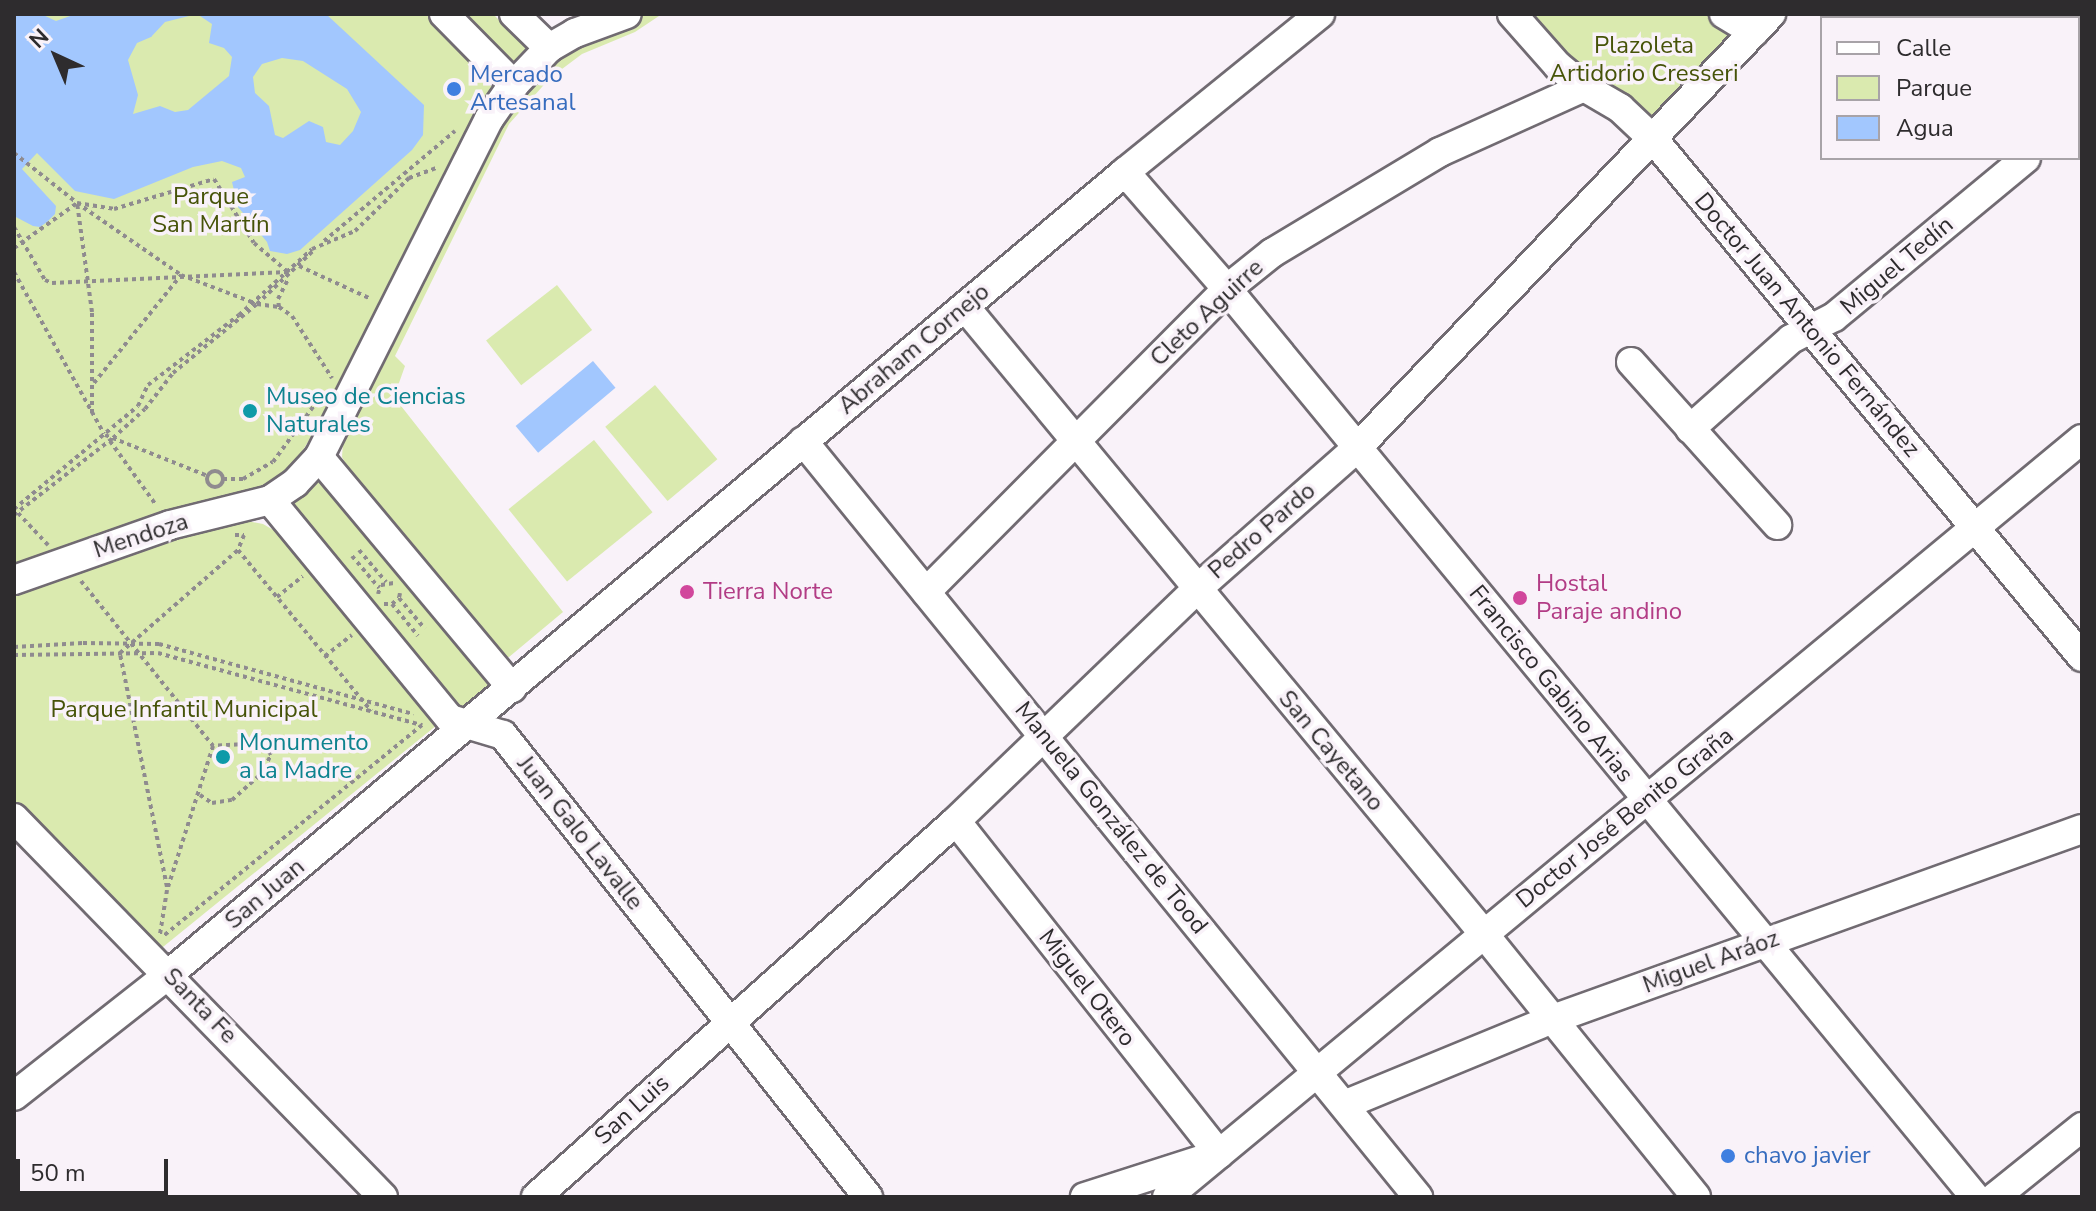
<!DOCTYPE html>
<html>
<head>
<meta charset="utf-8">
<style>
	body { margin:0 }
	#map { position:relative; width:2096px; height:1211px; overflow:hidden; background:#f9f2f9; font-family:"Nunito Sans",sans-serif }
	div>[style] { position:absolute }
	.green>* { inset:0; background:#daeaaf; transform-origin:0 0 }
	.water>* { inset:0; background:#a2c7fe; transform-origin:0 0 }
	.path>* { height:4px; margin-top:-2px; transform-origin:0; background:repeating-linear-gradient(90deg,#8f8b8f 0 4px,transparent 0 8px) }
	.path>.ring { margin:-2px; padding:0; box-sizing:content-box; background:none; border:4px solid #8f8b8f; border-radius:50% }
	.roads { filter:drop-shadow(2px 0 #716b72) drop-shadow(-2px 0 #716b72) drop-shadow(0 2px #716b72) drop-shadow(0 -2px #716b72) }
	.minor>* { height:28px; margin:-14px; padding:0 14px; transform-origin:14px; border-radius:14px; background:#fff }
	.highway>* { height:42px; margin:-21px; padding:0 21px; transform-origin:21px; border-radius:21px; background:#b0b7fe }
	.dots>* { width:22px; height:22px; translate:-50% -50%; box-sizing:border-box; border:4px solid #f9f2f9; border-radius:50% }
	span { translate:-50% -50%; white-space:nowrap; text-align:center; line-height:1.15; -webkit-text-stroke:7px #f9f2f9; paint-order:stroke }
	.park-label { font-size:24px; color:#465308 }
	.shop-label { font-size:24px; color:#366cbe }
	.left { translate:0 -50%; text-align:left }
	.street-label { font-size:24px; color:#2e2c2e }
	.culture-label { font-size:24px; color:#0d838f }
	.hotel-label { font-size:24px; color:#b23c85 }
	.frame { position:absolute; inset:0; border:16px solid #2e2c2e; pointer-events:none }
	.legend { position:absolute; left:1820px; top:16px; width:260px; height:144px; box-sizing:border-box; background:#f9f2f9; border:2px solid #a8a3a8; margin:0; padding:10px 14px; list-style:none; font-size:24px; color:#2e2c2e }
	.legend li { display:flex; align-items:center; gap:16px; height:40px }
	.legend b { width:40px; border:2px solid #a8a3a8 }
	.north { position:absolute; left:16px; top:16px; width:80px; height:80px; -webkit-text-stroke:6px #f9f2f9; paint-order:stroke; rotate:316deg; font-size:22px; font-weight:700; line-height:32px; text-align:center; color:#2e2c2e }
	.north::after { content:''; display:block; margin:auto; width:28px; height:36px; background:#2e2c2e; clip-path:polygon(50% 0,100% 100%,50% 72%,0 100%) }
	.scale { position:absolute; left:16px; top:1159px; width:152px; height:36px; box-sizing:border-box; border:4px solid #2e2c2e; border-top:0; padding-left:10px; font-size:24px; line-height:28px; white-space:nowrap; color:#2e2c2e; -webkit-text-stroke:6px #f9f2f9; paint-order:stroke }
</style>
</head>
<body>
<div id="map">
	<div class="green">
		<i style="clip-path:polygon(14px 14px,493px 14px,524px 45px,527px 54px,338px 394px,298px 458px,283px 477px,267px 488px,14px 569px)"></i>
		<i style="clip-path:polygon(645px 14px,662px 14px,635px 32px,582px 54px,550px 78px,509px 124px,395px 356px,405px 366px,394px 397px,563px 612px,509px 657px,501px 657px,349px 470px,342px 457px,343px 443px,378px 359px,503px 112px,560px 53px)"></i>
		<i style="clip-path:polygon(1526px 14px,1706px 14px,1735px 31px,1652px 117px,1586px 77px)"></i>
		<i style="left:557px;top:285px;width:57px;height:90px;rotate:52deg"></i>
		<i style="left:655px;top:385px;width:97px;height:65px;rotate:50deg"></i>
		<i style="left:594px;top:440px;width:93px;height:110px;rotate:51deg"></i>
		<i style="left:323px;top:478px;width:266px;height:44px;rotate:51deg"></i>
		<i style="clip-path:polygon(242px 520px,263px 524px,282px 535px,437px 725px,158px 951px,14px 806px,14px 589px,175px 532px)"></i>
	</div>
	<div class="water">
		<i style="clip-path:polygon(evenodd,14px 14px,41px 14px,56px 21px,76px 14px,326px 14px,424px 105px,423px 135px,412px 150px,300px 250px,287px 254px,270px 251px,267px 242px,238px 207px,232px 182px,245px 177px,241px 168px,222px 161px,193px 167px,114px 199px,75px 191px,37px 153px,22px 169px,56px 206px,55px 214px,47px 222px,40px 227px,33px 226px,14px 216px,14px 14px,197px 14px,212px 24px,209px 43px,224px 48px,232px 57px,229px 76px,188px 110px,175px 112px,160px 106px,133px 114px,138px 95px,128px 60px,137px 43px,151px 37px,165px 22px,197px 14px,14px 14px,282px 58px,303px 61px,347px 89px,361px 112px,353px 131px,340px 145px,326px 142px,323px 127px,309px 121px,283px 138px,275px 135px,269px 106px,255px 93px,253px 77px,262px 64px,282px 58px)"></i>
		<i style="clip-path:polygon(2006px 14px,2082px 14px,2082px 74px,2078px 71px,2078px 18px,2011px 18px)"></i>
		<i style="left:593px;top:361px;width:35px;height:101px;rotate:50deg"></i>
	</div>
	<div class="path">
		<i style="left:14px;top:153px;width:80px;rotate:38.4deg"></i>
		<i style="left:14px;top:227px;width:61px;rotate:59.7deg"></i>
		<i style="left:45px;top:280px;width:8px;rotate:23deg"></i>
		<i style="left:52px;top:283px;width:236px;rotate:-2.7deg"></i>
		<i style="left:324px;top:241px;width:171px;rotate:-40deg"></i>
		<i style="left:14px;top:248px;width:77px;rotate:-35.5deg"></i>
		<i style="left:77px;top:203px;width:37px;rotate:9deg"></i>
		<i style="left:114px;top:209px;width:104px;rotate:-16.7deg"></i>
		<i style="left:214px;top:179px;width:75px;rotate:58deg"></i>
		<i style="left:254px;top:243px;width:45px;rotate:40.5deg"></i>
		<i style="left:299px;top:266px;width:79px;rotate:24.6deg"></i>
		<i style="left:14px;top:272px;width:185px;rotate:60.9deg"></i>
		<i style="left:279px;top:307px;width:8px;rotate:-97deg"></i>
		<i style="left:278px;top:299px;width:22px;rotate:-63deg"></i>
		<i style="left:94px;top:383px;width:139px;rotate:-51.1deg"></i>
		<i style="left:92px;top:413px;width:101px;rotate:-90deg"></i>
		<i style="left:92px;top:312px;width:110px;rotate:-97.8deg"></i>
		<i style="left:77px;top:203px;width:126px;rotate:34.7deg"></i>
		<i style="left:181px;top:275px;width:81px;rotate:20.9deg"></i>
		<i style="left:257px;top:304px;width:22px;rotate:8deg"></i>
		<i style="left:279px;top:307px;width:16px;rotate:35deg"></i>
		<i style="left:292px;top:316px;width:74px;rotate:57.2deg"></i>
		<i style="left:105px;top:435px;width:111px;rotate:21.7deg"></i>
		<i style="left:110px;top:441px;width:79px;rotate:54.3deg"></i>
		<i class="ring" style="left:207px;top:471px;width:12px;height:12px"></i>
		<i style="left:223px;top:479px;width:20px"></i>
		<i style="left:243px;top:479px;width:34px;rotate:-30deg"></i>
		<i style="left:273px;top:462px;width:82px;rotate:-54deg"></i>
		<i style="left:14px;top:509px;width:161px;rotate:-39.7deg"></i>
		<i style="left:138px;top:406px;width:23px;rotate:-65deg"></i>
		<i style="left:148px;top:385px;width:115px;rotate:-37.6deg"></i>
		<i style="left:239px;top:315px;width:98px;rotate:-42.1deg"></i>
		<i style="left:312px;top:249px;width:47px;rotate:-22.7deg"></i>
		<i style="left:355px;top:231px;width:76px;rotate:-44.5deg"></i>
		<i style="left:409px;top:178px;width:30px;rotate:-20deg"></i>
		<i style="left:18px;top:513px;width:44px;rotate:46.8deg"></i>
		<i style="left:14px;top:515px;width:125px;rotate:-37.9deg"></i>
		<i style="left:113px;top:438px;width:43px;rotate:-42.2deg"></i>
		<i style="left:145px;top:409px;width:46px;rotate:-52.1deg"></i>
		<i style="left:173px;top:373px;width:109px;rotate:-39.4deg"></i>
		<i style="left:257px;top:304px;width:79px;rotate:-43.5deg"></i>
		<i style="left:235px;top:535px;width:9px"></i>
		<i style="left:244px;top:535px;width:16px;rotate:112deg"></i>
		<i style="left:238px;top:550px;width:209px;rotate:50.4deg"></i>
		<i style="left:359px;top:550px;width:42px;rotate:49.8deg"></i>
		<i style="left:352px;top:556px;width:42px;rotate:49.8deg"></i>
		<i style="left:81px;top:581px;width:211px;rotate:51.3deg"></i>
		<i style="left:213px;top:746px;width:151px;rotate:107.7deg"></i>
		<i style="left:167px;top:890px;width:45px;rotate:99deg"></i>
		<i style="left:400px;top:593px;width:5px;rotate:101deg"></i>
		<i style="left:399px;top:598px;width:40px;rotate:50deg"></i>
		<i style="left:378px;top:594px;width:9px;rotate:-72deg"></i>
		<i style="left:381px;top:585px;width:13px;rotate:-9deg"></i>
		<i style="left:277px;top:597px;width:33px;rotate:-39deg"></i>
		<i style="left:384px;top:604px;width:8px"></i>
		<i style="left:392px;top:604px;width:9px;rotate:-41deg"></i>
		<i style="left:392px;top:604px;width:41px;rotate:50.9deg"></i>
		<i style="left:14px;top:647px;width:69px;rotate:-3.3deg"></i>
		<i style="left:83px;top:643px;width:76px;rotate:0.8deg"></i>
		<i style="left:159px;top:644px;width:264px;rotate:15.4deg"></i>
		<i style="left:14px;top:655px;width:144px;rotate:-0.8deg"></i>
		<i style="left:158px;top:653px;width:274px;rotate:15.3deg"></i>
		<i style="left:422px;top:725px;width:335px;rotate:140.8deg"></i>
		<i style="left:325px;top:656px;width:34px;rotate:-38deg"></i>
		<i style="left:200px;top:795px;width:14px;rotate:34deg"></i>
		<i style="left:212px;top:803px;width:20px;rotate:-9deg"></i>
		<i style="left:232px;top:800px;width:38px;rotate:-42deg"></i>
		<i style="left:260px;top:775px;width:23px;rotate:-61deg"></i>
		<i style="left:271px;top:755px;width:8px;rotate:-120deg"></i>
		<i style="left:267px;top:748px;width:21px;rotate:-169deg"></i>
		<i style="left:246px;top:744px;width:33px;rotate:177deg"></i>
		<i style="left:167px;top:887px;width:239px;rotate:-101.4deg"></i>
		<i style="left:120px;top:653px;width:157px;rotate:-41.1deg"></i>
	</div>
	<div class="roads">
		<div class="minor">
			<i style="left:444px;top:14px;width:100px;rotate:45.4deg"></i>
			<i style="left:514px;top:14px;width:49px;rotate:44.2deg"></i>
			<i style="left:1512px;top:14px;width:69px;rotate:48.5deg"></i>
			<i style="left:1558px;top:66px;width:33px;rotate:39deg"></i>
			<i style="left:1584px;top:87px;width:42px;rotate:30.3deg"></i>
			<i style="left:1620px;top:108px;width:47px;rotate:43.3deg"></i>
			<i style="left:1654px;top:140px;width:671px;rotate:50.38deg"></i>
			<i style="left:1724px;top:14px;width:35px;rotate:31deg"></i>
			<i style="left:1125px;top:172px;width:155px;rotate:48.9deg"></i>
			<i style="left:1227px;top:289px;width:1176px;rotate:50.52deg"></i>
			<i style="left:965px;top:307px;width:814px;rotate:50.38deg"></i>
			<i style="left:1484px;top:934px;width:338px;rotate:51.1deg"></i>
			<i style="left:1631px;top:362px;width:219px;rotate:48.1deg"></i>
			<i style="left:1690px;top:429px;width:135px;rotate:-41.7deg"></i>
			<i style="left:1791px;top:339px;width:48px;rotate:-27.1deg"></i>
			<i style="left:1834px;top:317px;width:249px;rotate:-39.6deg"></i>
			<i style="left:803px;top:441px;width:975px;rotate:50.87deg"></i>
			<i style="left:319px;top:457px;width:301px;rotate:50.1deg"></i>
			<i style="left:270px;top:500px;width:283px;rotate:50.6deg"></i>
			<i style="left:450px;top:719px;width:55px;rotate:16.8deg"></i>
			<i style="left:503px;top:735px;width:589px;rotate:51.69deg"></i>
			<i style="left:14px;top:580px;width:165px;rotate:-19.4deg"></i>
			<i style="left:170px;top:525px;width:103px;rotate:-14deg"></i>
			<i style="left:270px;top:500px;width:30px;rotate:-34deg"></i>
			<i style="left:295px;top:483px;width:35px;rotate:-47deg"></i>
			<i style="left:319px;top:457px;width:378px;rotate:-63.3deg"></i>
			<i style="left:489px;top:119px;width:38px;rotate:-55deg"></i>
			<i style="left:511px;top:88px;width:55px;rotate:-46.5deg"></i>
			<i style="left:549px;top:48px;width:30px;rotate:-30deg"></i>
			<i style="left:575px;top:33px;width:55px;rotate:-20.1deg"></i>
			<i style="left:926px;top:592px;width:427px;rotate:-45.2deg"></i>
			<i style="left:1227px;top:289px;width:58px;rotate:-38.7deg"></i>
			<i style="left:1272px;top:253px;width:196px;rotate:-31deg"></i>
			<i style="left:1440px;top:152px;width:158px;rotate:-24.3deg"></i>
			<i style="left:14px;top:818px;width:529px;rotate:45.77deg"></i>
			<i style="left:956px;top:821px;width:424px;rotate:51.7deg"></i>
			<i style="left:1219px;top:1154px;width:141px;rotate:162.2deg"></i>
			<i style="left:14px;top:1096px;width:197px;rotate:-38.2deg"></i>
			<i style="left:169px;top:974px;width:1248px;rotate:-39.99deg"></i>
			<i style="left:1125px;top:172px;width:251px;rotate:-39deg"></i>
			<i style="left:1344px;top:1105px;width:226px;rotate:-22.4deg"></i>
			<i style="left:1553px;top:1019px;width:562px;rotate:-19.76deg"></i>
			<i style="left:536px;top:1197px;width:564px;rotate:-41.84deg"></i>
			<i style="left:956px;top:821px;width:333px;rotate:-43.9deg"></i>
			<i style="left:1196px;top:590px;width:215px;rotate:-41.4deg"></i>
			<i style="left:1357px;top:448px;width:600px;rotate:-46.35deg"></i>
			<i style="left:1167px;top:1197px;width:1188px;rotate:-39.64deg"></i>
			<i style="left:1995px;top:1197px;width:112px;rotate:-38.8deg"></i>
		</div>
		<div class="highway">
			<i style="left:1978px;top:14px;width:6px;rotate:39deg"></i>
			<i style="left:2078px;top:95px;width:6px;rotate:45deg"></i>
		</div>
	</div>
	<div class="dots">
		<i style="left:454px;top:89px;background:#3f7fe0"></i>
		<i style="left:250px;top:411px;background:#0f9aa8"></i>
		<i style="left:687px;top:592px;background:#d1479c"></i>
		<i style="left:1520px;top:598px;background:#d1479c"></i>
		<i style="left:223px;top:757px;background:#0f9aa8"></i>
		<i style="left:1728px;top:1156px;background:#3f7fe0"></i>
	</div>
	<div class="park-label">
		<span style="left:1644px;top:60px">Plazoleta<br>Artidorio Cresseri</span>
		<span style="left:211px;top:211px">Parque<br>San Martín</span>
		<span style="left:184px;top:710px">Parque Infantil Municipal</span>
	</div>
	<div class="shop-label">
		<span class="left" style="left:470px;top:89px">Mercado<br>Artesanal</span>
		<span class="left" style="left:1744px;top:1156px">chavo javier</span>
	</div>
	<div class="street-label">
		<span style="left:1897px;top:266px;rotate:-40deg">Miguel Tedín</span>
		<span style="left:1207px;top:313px;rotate:-43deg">Cleto Aguirre</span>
		<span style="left:1807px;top:325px;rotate:50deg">Doctor Juan Antonio Fernández</span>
		<span style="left:914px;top:349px;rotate:-40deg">Abraham Cornejo</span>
		<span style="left:1262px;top:531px;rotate:-41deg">Pedro Pardo</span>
		<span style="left:141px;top:536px;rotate:-18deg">Mendoza</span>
		<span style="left:1551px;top:684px;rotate:51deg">Francisco Gabino Arias</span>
		<span style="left:1331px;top:751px;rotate:50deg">San Cayetano</span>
		<span style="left:1111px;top:818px;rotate:51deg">Manuela González de Tood</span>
		<span style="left:1625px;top:818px;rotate:-39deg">Doctor José Benito Graña</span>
		<span style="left:580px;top:833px;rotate:52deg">Juan Galo Lavalle</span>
		<span style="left:265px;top:894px;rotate:-40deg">San Juan</span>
		<span style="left:1711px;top:962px;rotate:-20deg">Miguel Aráoz</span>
		<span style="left:1087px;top:988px;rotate:52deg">Miguel Otero</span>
		<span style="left:200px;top:1006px;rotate:46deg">Santa Fe</span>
		<span style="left:632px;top:1110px;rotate:-42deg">San Luis</span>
	</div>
	<div class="culture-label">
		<span class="left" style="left:266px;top:411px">Museo de Ciencias<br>Naturales</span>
		<span class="left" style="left:239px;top:757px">Monumento<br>a la Madre</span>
	</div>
	<div class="hotel-label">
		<span class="left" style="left:1536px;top:598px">Hostal<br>Paraje andino</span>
		<span class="left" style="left:703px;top:592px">Tierra Norte</span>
	</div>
	<div class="frame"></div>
	<ul class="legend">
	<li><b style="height:10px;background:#fff"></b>Calle</li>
	<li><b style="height:22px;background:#daeaaf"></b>Parque</li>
	<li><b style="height:22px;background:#a2c7fe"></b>Agua</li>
	</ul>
	<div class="north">N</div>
	<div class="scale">50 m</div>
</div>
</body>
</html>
